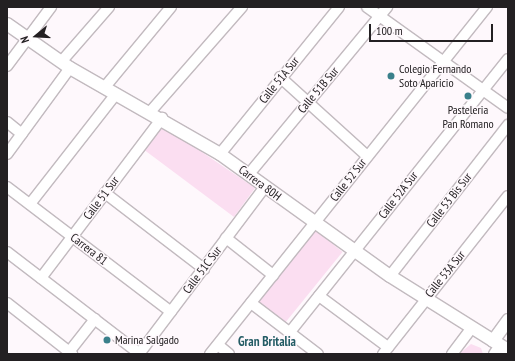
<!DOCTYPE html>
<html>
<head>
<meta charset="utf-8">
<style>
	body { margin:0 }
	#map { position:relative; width:515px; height:361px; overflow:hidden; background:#fef8fc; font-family:"PT Sans Narrow",sans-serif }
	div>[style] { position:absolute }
	.green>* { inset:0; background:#fbdef1; transform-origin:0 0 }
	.roads { filter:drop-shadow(1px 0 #c2babf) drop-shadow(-1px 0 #c2babf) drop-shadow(0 1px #c2babf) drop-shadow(0 -1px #c2babf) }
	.minor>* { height:10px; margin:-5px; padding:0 5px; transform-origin:5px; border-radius:5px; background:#fff }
	.tertiary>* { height:12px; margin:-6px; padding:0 6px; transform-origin:6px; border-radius:6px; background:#fff }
	.dots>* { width:11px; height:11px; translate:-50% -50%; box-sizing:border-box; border:2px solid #fef8fc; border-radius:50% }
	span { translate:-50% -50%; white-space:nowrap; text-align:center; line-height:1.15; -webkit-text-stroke:3px #fef8fc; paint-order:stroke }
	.poi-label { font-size:12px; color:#232022 }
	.left { translate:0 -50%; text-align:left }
	.street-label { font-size:12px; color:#232022 }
	.neighbourhood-label { font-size:13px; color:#245c65; font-weight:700 }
	.frame { position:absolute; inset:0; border:8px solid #232022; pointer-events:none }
	.north { position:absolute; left:16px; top:16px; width:40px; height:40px; -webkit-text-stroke:3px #fef8fc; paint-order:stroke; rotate:252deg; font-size:11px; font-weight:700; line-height:16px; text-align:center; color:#232022 }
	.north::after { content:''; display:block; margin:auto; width:14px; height:18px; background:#232022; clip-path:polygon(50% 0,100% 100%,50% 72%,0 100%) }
	.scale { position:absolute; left:369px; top:24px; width:124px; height:18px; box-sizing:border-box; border:2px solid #232022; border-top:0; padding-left:5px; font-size:12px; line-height:14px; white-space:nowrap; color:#232022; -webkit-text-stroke:3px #fef8fc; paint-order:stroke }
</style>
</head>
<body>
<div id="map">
	<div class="green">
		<i style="clip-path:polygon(162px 125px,255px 188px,234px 217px,143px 149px)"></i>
		<i style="left:313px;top:228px;width:38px;height:95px;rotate:39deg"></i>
		<i style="clip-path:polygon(471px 344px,481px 348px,483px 354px,459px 354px)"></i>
	</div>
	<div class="roads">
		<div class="minor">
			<i style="left:367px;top:7px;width:173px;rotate:35.6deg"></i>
			<i style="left:61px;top:62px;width:73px;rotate:-48.9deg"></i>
			<i style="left:7px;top:66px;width:74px;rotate:-53.3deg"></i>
			<i style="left:280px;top:77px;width:118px;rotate:42.2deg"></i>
			<i style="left:104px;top:88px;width:105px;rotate:-50.4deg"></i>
			<i style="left:150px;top:112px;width:140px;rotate:-48.8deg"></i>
			<i style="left:7px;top:122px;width:19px;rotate:39deg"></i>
			<i style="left:7px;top:154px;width:107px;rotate:-53.8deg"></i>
			<i style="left:220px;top:154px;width:189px;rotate:-51deg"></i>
			<i style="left:249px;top:174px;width:217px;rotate:-50.4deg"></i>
			<i style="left:7px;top:187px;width:206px;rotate:37.3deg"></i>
			<i style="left:105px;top:193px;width:125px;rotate:37.5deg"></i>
			<i style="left:30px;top:204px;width:140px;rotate:-52deg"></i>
			<i style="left:226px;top:238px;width:60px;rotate:38.2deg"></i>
			<i style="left:7px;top:252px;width:168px;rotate:37.5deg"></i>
			<i style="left:390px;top:276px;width:192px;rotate:-52deg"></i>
			<i style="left:41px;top:278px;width:201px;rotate:-52.9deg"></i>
			<i style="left:319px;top:296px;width:86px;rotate:36.5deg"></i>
			<i style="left:7px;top:303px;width:83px;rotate:38.1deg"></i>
			<i style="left:251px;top:303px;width:84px;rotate:37.3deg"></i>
			<i style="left:290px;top:332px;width:349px;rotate:-51.4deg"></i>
			<i style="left:218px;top:345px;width:14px;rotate:39deg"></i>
			<i style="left:69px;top:352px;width:42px;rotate:-51.8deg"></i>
			<i style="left:139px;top:354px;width:209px;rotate:-53deg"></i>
			<i style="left:210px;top:354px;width:444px;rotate:-51.4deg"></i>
			<i style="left:383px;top:354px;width:201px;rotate:-51.7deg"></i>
			<i style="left:452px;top:354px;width:31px;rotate:-53deg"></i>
			<i style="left:494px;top:354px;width:11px;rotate:-56deg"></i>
		</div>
		<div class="tertiary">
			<i style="left:7px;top:24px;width:77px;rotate:34.9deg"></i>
			<i style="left:70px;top:68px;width:173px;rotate:29.8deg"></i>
			<i style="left:220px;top:154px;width:209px;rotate:35.7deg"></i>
			<i style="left:390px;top:276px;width:139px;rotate:32.1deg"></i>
			<i style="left:493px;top:341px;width:26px;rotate:-54deg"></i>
		</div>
	</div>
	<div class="dots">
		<i style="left:391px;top:76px;background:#3a808b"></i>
		<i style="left:468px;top:96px;background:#3a808b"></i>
		<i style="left:107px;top:340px;background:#3a808b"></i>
	</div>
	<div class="poi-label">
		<span class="left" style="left:399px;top:76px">Colegio Fernando<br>Soto Aparicio</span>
		<span style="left:468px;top:117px">Pasteleria<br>Pan Romano</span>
		<span class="left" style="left:115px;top:340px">Marina Salgado</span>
	</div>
	<div class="street-label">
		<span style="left:279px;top:80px;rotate:-51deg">Calle 51A Sur</span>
		<span style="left:318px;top:90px;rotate:-50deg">Calle 51B Sur</span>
		<span style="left:348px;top:180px;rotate:-52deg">Calle 52 Sur</span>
		<span style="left:260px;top:183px;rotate:37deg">Carrera 80H</span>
		<span style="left:398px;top:195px;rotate:-52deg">Calle 52A Sur</span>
		<span style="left:101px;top:198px;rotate:-53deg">Calle 51 Sur</span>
		<span style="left:449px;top:200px;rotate:-52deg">Calle 53 Bis Sur</span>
		<span style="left:89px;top:249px;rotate:38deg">Carrera 81</span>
		<span style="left:202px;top:270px;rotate:-53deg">Calle 51C Sur</span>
		<span style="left:445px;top:274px;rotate:-51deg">Calle 53A Sur</span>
	</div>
	<div class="neighbourhood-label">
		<span style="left:267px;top:342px">Gran Britalia</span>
	</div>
	<div class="frame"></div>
	<div class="north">N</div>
	<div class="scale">100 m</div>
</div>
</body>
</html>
